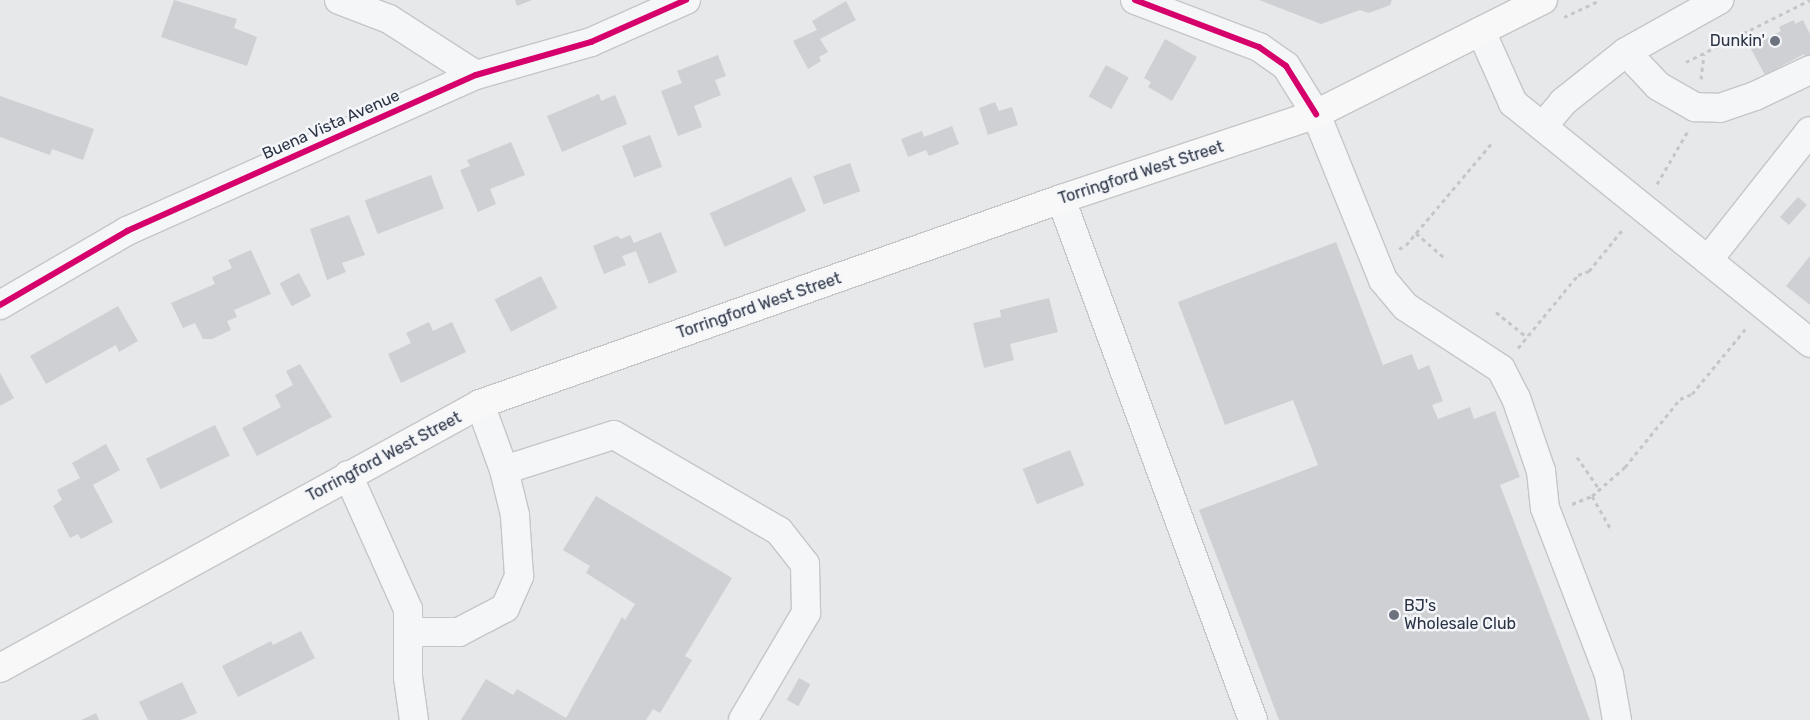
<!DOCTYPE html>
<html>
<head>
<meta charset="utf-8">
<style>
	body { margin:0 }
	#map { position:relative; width:1810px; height:720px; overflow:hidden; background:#e6e8ea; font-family:Rubik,sans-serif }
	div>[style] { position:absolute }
	.building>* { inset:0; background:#ced0d3; transform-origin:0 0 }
	.path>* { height:3px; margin-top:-1.5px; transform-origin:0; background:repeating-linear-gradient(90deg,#c5c6ca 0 4px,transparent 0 8px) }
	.roads { filter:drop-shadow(1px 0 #c4c6c8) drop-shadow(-1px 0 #c4c6c8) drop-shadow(0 1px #c4c6c8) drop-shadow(0 -1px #c4c6c8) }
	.minor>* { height:28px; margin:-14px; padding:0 14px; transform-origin:14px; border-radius:14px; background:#f5f6f7 }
	.major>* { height:28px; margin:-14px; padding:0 14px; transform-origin:14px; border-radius:14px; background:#f8f8f8 }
	.cycleway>* { height:6px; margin:-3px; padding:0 3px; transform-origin:3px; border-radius:3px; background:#d6006c }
	.dots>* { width:14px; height:14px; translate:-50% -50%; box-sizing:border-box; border:2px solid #f4f6f9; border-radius:50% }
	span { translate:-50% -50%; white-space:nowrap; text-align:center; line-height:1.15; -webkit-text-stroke:5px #f4f6f9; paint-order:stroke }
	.poi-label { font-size:16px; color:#2b3445 }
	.right { translate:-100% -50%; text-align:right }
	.left { translate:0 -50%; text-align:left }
	.street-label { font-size:16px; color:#2b3445 }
</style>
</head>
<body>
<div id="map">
	<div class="building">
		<i style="clip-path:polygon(174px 0,237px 19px,234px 28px,257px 37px,247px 66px,161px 37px)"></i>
		<i style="clip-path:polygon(515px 0,532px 0,517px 6px)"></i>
		<i style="clip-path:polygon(1259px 0,1392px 0,1390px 5px,1369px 13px,1360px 10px,1321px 24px)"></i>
		<i style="clip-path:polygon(846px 1px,856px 20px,820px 39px,828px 52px,819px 57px,821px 61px,808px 69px,793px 41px,817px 30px,812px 21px)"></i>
		<i style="clip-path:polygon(1794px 20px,1795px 24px,1803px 20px,1810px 34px,1810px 58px,1807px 60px,1804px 54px,1765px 75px,1750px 47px,1781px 31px,1779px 27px)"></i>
		<i style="clip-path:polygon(1165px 39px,1197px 57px,1172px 101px,1148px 87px,1151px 82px,1144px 78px)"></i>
		<i style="clip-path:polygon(718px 55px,726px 76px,715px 80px,721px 95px,694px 106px,702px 127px,678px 136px,661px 91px,682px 83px,677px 71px)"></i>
		<i style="left:1106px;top:65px;width:26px;height:36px;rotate:29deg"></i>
		<i style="clip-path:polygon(599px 94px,601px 101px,615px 95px,627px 124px,562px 152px,547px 116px)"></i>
		<i style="clip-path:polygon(0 96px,94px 129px,83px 160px,52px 149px,50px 155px,0 137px)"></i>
		<i style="clip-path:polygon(995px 102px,999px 111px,1012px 107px,1018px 125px,988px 135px,979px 108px)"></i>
		<i style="clip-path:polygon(952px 126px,959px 144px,929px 156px,926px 150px,908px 157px,901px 139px,922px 131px,924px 137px)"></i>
		<i style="left:650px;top:135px;width:34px;height:30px;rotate:69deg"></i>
		<i style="clip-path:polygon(511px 142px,525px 175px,490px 189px,496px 204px,478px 212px,460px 170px,470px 166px,467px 160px)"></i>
		<i style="left:850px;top:163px;width:30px;height:39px;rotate:70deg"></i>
		<i style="left:431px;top:175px;width:36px;height:71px;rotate:69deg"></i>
		<i style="left:791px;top:177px;width:37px;height:89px;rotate:66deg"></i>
		<i style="left:1798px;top:197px;width:12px;height:27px;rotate:42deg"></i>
		<i style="clip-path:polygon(349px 215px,365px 255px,342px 263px,346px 272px,327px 280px,310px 229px)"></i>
		<i style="clip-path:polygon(661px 232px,677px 272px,649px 284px,636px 251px,622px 256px,626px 265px,604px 274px,593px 246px,617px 236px,621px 239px,630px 235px,634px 243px)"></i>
		<i style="clip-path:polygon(1336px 242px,1383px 365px,1412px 354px,1418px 370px,1429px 365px,1443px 401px,1432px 405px,1438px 419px,1470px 407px,1474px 419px,1495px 411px,1520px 477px,1500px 485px,1590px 720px,1279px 720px,1199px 510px,1318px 465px,1293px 400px,1225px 425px,1178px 302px)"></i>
		<i style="clip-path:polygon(251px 250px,271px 294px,234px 310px,237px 317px,227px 321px,231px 330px,212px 339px,203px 339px,195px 323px,183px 328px,171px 303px,215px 284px,212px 277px,232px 268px,228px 260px)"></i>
		<i style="clip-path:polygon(1810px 256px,1810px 305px,1786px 286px)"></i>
		<i style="left:299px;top:273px;width:26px;height:22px;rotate:62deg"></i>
		<i style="left:541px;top:276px;width:36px;height:52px;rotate:63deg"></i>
		<i style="clip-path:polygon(1049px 298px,1058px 332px,1010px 344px,1014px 360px,984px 368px,973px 323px,1001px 317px,1000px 310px)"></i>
		<i style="clip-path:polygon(118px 306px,138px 341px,119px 352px,116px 345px,46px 384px,30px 356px)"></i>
		<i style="clip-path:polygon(429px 322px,433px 331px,452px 322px,466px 352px,401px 383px,388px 354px,411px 343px,406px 333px)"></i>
		<i style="clip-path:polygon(300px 364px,332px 417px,257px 456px,242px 428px,281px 407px,275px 395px,293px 385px,286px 371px)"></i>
		<i style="clip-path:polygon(0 373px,14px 398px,0 406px,0 411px)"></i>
		<i style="left:215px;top:425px;width:34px;height:77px;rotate:64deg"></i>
		<i style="clip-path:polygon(106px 444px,120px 470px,93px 485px,113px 522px,81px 539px,78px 534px,70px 538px,53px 506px,62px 500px,57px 490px,80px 478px,72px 463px)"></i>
		<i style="left:1070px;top:450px;width:38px;height:51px;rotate:68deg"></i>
		<i style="clip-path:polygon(596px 496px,732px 578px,685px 656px,692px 660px,660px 713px,653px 709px,646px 720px,461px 720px,486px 679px,513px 695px,517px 689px,566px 718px,622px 617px,625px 620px,635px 604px,586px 573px,590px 566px,563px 550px)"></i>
		<i style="clip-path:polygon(301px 631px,315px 658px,238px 697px,222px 666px,271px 641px,273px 645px)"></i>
		<i style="left:799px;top:678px;width:13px;height:25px;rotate:29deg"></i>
		<i style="clip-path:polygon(182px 682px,197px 713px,181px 720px,148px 720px,139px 702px)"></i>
		<i style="clip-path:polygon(96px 713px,99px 720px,81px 720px)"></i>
	</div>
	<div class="path">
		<i style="left:1564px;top:17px;width:40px;rotate:-25deg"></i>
		<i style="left:1686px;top:62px;width:139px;rotate:-26.6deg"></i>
		<i style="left:1701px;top:79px;width:25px;rotate:-83deg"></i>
		<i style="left:1657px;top:184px;width:61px;rotate:-59.7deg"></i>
		<i style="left:1416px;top:233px;width:40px;rotate:41deg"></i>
		<i style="left:1399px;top:249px;width:8px;rotate:-30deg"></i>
		<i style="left:1406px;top:245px;width:133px;rotate:-49.9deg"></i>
		<i style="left:1496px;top:312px;width:40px;rotate:39deg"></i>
		<i style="left:1518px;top:348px;width:94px;rotate:-50.6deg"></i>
		<i style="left:1578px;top:275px;width:12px;rotate:-20deg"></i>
		<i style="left:1589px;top:271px;width:55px;rotate:-50.9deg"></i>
		<i style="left:1577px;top:457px;width:40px;rotate:55.1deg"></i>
		<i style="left:1592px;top:496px;width:40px;rotate:60.3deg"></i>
		<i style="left:1572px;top:504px;width:22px;rotate:-22deg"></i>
		<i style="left:1592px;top:496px;width:44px;rotate:-41.3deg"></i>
		<i style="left:1625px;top:467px;width:87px;rotate:-51deg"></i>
		<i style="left:1680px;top:399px;width:13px;rotate:-23deg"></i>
		<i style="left:1692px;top:394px;width:87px;rotate:-50.6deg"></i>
	</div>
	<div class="roads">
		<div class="minor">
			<i style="left:339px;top:0;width:53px;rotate:20.8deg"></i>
			<i style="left:389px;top:19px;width:103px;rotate:32.8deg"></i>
			<i style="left:1135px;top:0;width:133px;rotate:20.8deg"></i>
			<i style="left:1259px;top:47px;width:33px;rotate:35deg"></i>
			<i style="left:1286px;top:66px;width:57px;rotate:58deg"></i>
			<i style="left:1316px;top:114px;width:179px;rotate:68deg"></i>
			<i style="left:1383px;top:280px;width:35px;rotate:50deg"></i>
			<i style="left:1406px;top:307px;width:113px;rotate:33.1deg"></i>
			<i style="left:1501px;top:369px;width:33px;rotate:63deg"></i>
			<i style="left:1516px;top:398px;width:77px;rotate:71.1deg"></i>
			<i style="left:1541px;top:471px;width:37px;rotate:84deg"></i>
			<i style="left:1545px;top:508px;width:179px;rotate:69deg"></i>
			<i style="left:1609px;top:675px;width:46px;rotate:79.9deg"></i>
			<i style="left:1481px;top:31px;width:79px;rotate:66deg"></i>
			<i style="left:1513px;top:103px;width:382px;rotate:38.9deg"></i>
			<i style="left:1626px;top:52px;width:47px;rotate:46.7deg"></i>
			<i style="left:1658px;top:86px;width:43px;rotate:29.6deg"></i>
			<i style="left:1695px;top:107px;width:25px;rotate:2deg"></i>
			<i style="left:1720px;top:108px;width:37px;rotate:-19deg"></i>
			<i style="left:1755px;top:96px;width:61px;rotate:-25.3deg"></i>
			<i style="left:1544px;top:125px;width:30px;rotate:-50deg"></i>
			<i style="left:1563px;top:102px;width:80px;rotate:-38.4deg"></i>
			<i style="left:1626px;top:52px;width:107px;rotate:-29.2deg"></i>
			<i style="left:1061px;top:199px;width:555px;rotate:69.77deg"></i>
			<i style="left:1708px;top:260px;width:164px;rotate:-51.7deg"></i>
			<i style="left:0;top:305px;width:147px;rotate:-30.2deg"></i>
			<i style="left:127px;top:231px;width:382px;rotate:-24.1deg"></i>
			<i style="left:476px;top:75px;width:120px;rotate:-16deg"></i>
			<i style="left:591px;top:42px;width:104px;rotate:-23.9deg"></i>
			<i style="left:480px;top:404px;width:70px;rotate:70deg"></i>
			<i style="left:504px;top:470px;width:115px;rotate:-17.7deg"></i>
			<i style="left:614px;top:435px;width:191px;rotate:30.2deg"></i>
			<i style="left:779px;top:531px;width:42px;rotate:51.8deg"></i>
			<i style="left:805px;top:564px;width:49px;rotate:88.8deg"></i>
			<i style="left:806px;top:613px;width:124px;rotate:120.5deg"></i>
			<i style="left:348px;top:475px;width:147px;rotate:65.9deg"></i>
			<i style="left:408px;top:609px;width:68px;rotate:90deg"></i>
			<i style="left:408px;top:677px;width:43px;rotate:82.1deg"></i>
			<i style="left:410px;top:632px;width:49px"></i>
			<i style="left:459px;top:632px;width:52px;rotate:-27.6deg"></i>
			<i style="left:505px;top:608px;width:35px;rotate:-66deg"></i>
			<i style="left:519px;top:576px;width:61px;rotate:-93.8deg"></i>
			<i style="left:515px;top:515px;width:46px;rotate:-103.7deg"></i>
		</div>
		<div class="major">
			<i style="left:0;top:668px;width:548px;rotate:-28.81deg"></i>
			<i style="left:480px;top:404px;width:616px;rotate:-19.43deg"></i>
			<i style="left:1061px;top:199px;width:269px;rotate:-18.4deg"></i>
			<i style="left:1316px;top:114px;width:254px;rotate:-26.7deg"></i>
		</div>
	</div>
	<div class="cycleway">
		<i style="left:1135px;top:0;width:133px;rotate:20.8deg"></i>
		<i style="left:1259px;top:47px;width:33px;rotate:35deg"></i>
		<i style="left:1286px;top:66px;width:57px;rotate:58deg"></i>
		<i style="left:0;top:305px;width:147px;rotate:-30.2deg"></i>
		<i style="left:127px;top:231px;width:382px;rotate:-24.1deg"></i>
		<i style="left:476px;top:75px;width:120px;rotate:-16deg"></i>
		<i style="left:591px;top:42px;width:104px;rotate:-23.9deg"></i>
	</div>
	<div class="dots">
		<i style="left:1775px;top:41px;background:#6c737f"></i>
		<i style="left:1394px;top:615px;background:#6c737f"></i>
	</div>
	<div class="poi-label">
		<span class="right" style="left:1765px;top:41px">Dunkin'</span>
		<span class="left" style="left:1404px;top:615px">BJ's<br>Wholesale Club</span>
	</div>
	<div class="street-label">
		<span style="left:331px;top:125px;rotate:-24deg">Buena Vista Avenue</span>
		<span style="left:1141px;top:173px;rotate:-18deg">Torringford West Street</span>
		<span style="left:759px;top:306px;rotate:-19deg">Torringford West Street</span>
		<span style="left:384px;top:457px;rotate:-28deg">Torringford West Street</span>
	</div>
</div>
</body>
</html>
